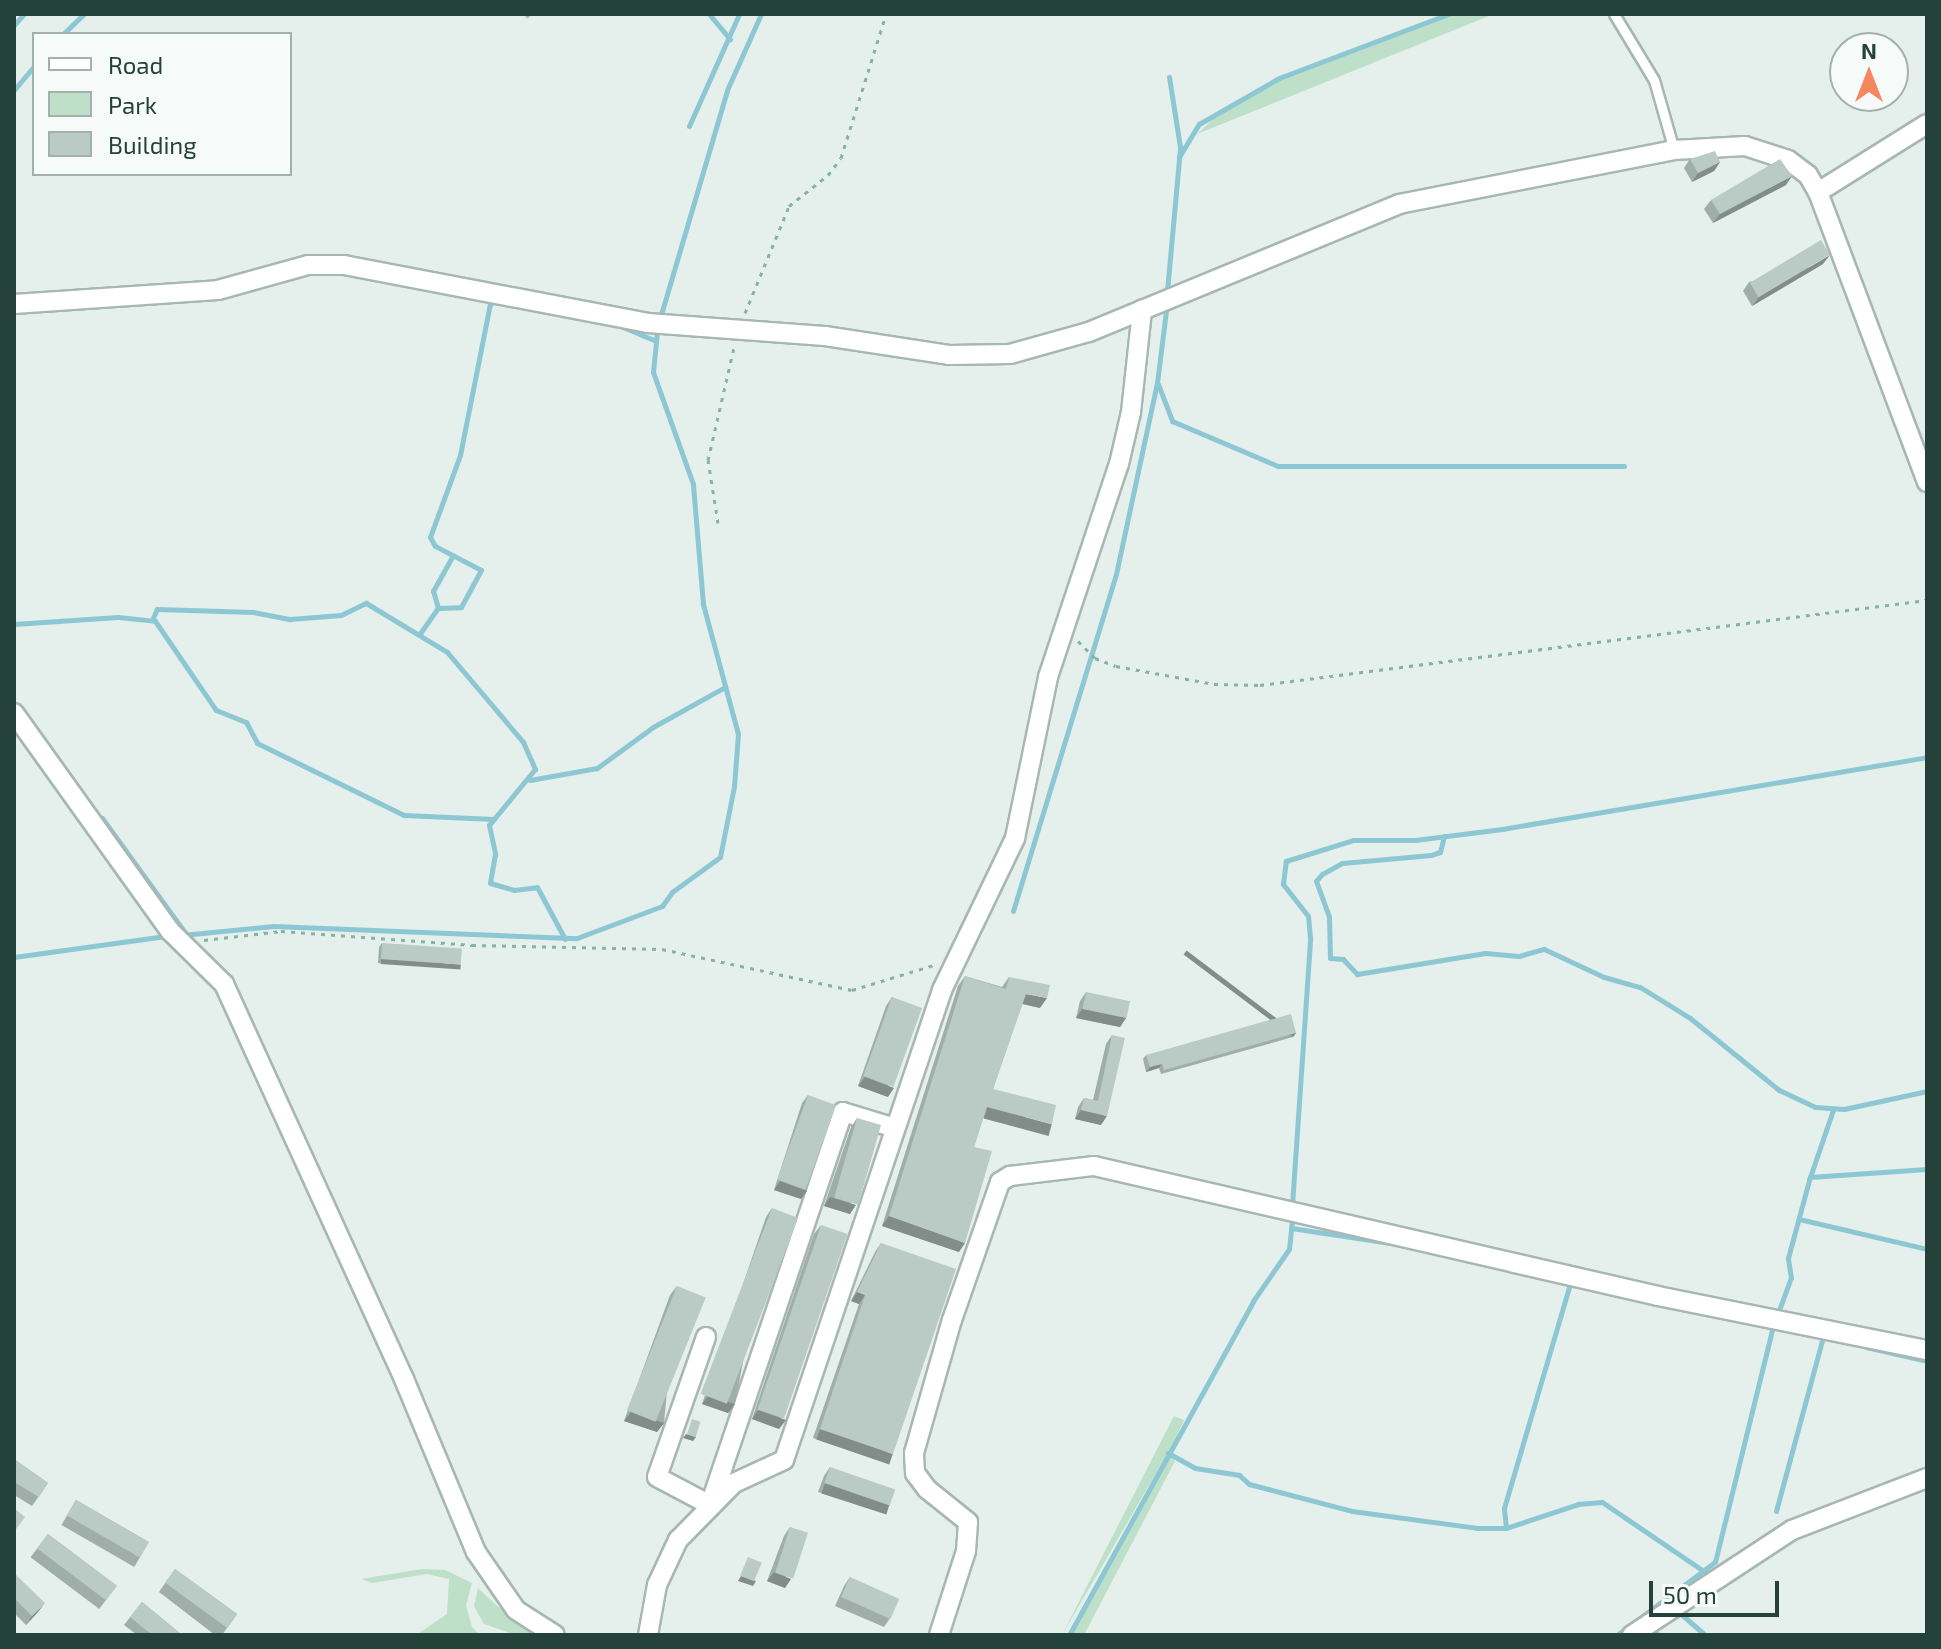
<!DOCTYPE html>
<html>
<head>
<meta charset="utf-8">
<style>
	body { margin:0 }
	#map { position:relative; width:1941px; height:1649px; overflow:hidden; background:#e5efeb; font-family:"Exo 2",sans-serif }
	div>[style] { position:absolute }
	.green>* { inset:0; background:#bee0c8 }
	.stream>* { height:5px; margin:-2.5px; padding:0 2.5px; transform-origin:2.5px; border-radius:2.5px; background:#8dc7d4 }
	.path>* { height:3px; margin-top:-1.5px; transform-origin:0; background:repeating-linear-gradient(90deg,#85b3a5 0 4px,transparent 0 10px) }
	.roads { filter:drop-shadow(2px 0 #a7b7b2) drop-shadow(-2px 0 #a7b7b2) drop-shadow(0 2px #a7b7b2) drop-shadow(0 -2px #a7b7b2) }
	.service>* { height:9px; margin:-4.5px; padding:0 4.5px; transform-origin:4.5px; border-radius:4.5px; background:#fff }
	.minor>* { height:18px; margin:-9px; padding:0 9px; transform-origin:9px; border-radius:9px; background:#fff }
	.wall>* { inset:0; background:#a0aea9; transform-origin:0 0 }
	.shaded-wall>* { inset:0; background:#828d89; transform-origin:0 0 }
	.building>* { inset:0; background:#bacac4; transform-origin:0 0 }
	span { translate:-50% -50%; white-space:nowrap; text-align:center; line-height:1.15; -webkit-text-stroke:6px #f6fbf9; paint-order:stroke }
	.frame { position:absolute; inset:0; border:16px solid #24413a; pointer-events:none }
	.legend { position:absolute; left:32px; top:32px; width:260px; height:144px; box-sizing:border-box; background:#f6fbf9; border:2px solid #a2b1ad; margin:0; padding:10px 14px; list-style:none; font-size:24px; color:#24413a }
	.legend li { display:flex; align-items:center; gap:16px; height:40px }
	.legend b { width:40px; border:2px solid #a2b1ad }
	.north { position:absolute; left:1829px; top:32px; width:80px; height:80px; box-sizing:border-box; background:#f6fbf9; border:2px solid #a2b1ad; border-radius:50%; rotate:0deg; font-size:22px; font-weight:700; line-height:32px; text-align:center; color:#24413a }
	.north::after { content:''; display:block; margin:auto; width:28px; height:36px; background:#f4875e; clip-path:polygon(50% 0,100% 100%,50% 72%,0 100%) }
	.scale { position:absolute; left:1649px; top:1581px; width:130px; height:36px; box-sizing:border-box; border:4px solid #24413a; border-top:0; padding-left:10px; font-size:24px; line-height:28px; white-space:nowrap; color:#24413a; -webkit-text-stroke:6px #f6fbf9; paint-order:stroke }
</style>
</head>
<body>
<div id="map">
	<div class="green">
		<i style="clip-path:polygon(1455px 14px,1494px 14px,1197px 134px,1221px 112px,1280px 80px)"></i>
		<i style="clip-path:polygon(1174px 1416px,1184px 1420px,1173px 1444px,1062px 1635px)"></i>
		<i style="clip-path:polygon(1169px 1456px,1175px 1461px,1084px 1635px,1071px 1635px)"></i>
		<i style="clip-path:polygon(422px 1569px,445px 1570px,472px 1583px,466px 1605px,472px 1627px,480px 1635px,416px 1635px,447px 1614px,449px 1579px,427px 1574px,372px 1583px,361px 1579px)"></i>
		<i style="clip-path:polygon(478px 1588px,497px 1606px,537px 1635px,516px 1635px,484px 1624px,474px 1606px)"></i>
	</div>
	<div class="stream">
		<i style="left:709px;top:14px;width:33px;rotate:50deg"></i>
		<i style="left:527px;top:15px;width:1px;rotate:-45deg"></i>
		<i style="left:14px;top:25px;width:15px;rotate:-48deg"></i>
		<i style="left:63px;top:34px;width:29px;rotate:-44deg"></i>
		<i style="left:14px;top:90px;width:31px;rotate:-50deg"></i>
		<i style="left:689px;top:126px;width:123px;rotate:-65.9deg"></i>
		<i style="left:1179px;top:157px;width:39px;rotate:-59deg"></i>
		<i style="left:1199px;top:124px;width:92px;rotate:-29.9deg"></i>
		<i style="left:1279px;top:78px;width:181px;rotate:-20.7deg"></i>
		<i style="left:1167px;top:291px;width:145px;rotate:-84.8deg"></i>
		<i style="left:1180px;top:147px;width:71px;rotate:-98.9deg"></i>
		<i style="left:660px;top:318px;width:238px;rotate:-73.6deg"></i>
		<i style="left:727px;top:90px;width:83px;rotate:-65.9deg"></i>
		<i style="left:623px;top:327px;width:36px;rotate:23deg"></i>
		<i style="left:1158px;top:384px;width:40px;rotate:69deg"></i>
		<i style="left:1172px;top:421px;width:115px;rotate:23deg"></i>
		<i style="left:1278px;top:466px;width:346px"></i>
		<i style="left:438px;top:608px;width:18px;rotate:-106deg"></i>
		<i style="left:433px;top:591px;width:41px;rotate:-60.9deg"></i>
		<i style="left:152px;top:620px;width:12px;rotate:-66deg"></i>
		<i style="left:157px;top:609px;width:96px;rotate:1.8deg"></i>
		<i style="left:253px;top:612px;width:38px;rotate:11deg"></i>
		<i style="left:290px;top:619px;width:51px;rotate:-4.5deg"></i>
		<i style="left:341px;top:615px;width:28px;rotate:-26deg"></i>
		<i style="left:366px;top:603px;width:95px;rotate:31.2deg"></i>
		<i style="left:447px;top:652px;width:118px;rotate:49.8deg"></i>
		<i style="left:523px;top:742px;width:30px;rotate:66deg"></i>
		<i style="left:535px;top:769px;width:72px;rotate:129.4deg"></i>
		<i style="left:489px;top:825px;width:30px;rotate:78deg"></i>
		<i style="left:495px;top:854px;width:29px;rotate:100deg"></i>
		<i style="left:490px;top:883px;width:25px;rotate:16deg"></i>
		<i style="left:514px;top:890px;width:23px;rotate:-7deg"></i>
		<i style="left:537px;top:887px;width:59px;rotate:61.7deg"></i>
		<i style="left:14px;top:624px;width:104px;rotate:-3.9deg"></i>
		<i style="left:118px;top:617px;width:37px;rotate:6deg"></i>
		<i style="left:155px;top:621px;width:108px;rotate:55.6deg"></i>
		<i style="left:216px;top:710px;width:32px;rotate:22deg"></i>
		<i style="left:246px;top:722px;width:24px;rotate:62deg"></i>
		<i style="left:257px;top:743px;width:164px;rotate:26.1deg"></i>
		<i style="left:404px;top:815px;width:90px;rotate:2.5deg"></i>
		<i style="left:421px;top:632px;width:29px;rotate:-55deg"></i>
		<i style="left:438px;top:608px;width:23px;rotate:-2deg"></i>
		<i style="left:461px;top:607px;width:42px;rotate:-61.6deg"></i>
		<i style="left:481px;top:570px;width:52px;rotate:-152.4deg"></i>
		<i style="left:435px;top:546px;width:10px;rotate:-119deg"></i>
		<i style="left:430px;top:537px;width:87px;rotate:-69.9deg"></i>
		<i style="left:460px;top:455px;width:155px;rotate:-78.8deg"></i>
		<i style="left:490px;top:303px;width:6px;rotate:-9deg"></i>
		<i style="left:530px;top:780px;width:68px;rotate:-10.2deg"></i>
		<i style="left:597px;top:768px;width:69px;rotate:-36.2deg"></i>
		<i style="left:653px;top:727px;width:80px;rotate:-29.1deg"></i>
		<i style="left:102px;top:818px;width:143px;rotate:54.1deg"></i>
		<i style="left:1444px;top:836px;width:16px;rotate:104deg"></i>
		<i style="left:1440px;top:852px;width:9px;rotate:162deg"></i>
		<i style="left:1431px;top:855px;width:89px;rotate:174.9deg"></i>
		<i style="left:1342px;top:863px;width:23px;rotate:151deg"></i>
		<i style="left:1322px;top:874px;width:9px;rotate:131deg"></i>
		<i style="left:1316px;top:881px;width:38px;rotate:70deg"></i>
		<i style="left:1329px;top:917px;width:41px;rotate:88.6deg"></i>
		<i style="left:1330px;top:958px;width:13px;rotate:4deg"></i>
		<i style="left:1343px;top:959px;width:21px;rotate:47deg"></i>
		<i style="left:1357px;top:974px;width:130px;rotate:-9.3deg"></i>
		<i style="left:1485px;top:953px;width:34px;rotate:5deg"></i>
		<i style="left:1519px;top:956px;width:26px;rotate:-16deg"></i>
		<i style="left:1544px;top:949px;width:66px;rotate:25deg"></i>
		<i style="left:1604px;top:977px;width:37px;rotate:16deg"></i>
		<i style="left:1640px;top:987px;width:59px;rotate:31.8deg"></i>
		<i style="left:1690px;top:1018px;width:114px;rotate:39deg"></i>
		<i style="left:1779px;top:1090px;width:40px;rotate:25deg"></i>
		<i style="left:1815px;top:1107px;width:29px;rotate:4deg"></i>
		<i style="left:1844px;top:1109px;width:85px;rotate:-12.2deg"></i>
		<i style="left:1013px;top:911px;width:352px;rotate:-73deg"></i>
		<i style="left:1116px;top:574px;width:195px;rotate:-77.9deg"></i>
		<i style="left:1157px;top:383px;width:73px;rotate:-82.9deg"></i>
		<i style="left:182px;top:935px;width:92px;rotate:-5.6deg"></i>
		<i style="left:274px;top:926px;width:303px;rotate:2.3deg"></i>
		<i style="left:577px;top:938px;width:91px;rotate:-20.6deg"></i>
		<i style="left:662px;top:906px;width:17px;rotate:-54deg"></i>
		<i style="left:672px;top:892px;width:59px;rotate:-36.1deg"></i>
		<i style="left:720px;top:857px;width:72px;rotate:-78.8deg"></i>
		<i style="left:734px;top:786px;width:52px;rotate:-85.6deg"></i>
		<i style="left:738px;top:734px;width:135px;rotate:-105.1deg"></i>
		<i style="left:703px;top:604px;width:120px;rotate:-94.8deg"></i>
		<i style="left:693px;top:484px;width:119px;rotate:-109.7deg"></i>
		<i style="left:653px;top:372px;width:40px;rotate:-84.3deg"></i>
		<i style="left:14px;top:957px;width:153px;rotate:-7.9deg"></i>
		<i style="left:1810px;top:1177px;width:117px;rotate:-3.9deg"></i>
		<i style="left:1292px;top:1205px;width:268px;rotate:-86.1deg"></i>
		<i style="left:1310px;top:938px;width:22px;rotate:-95deg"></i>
		<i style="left:1308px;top:916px;width:41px;rotate:-128deg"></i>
		<i style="left:1283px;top:884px;width:23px;rotate:-83deg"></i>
		<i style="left:1286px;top:861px;width:70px;rotate:-17.4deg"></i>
		<i style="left:1353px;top:840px;width:62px"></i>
		<i style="left:1415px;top:840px;width:88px;rotate:-7.2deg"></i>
		<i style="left:1502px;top:829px;width:431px;rotate:-9.6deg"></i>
		<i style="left:1799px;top:1219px;width:131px;rotate:13.2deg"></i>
		<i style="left:1291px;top:1228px;width:107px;rotate:8.6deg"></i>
		<i style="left:1778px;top:1313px;width:37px;rotate:-70deg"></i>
		<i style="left:1791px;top:1278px;width:20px;rotate:-99deg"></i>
		<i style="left:1788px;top:1258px;width:81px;rotate:-74.9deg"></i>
		<i style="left:1809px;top:1180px;width:74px;rotate:-71.1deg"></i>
		<i style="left:1866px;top:1347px;width:63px;rotate:12.9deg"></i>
		<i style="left:1168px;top:1453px;width:31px;rotate:29deg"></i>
		<i style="left:1195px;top:1468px;width:45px;rotate:9deg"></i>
		<i style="left:1239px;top:1475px;width:13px;rotate:42deg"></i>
		<i style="left:1249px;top:1484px;width:106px;rotate:14.7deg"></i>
		<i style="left:1352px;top:1511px;width:126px;rotate:7.7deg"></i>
		<i style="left:1477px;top:1528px;width:29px"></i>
		<i style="left:1506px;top:1528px;width:76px;rotate:-18.4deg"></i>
		<i style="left:1578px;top:1504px;width:24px;rotate:-5deg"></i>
		<i style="left:1602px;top:1502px;width:125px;rotate:34.2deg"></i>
		<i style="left:1776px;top:1511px;width:180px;rotate:-74.9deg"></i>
		<i style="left:1506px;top:1528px;width:20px;rotate:-96deg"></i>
		<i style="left:1504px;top:1508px;width:237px;rotate:-73.6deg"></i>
		<i style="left:1681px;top:1614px;width:32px;rotate:41deg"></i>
		<i style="left:1651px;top:1632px;width:9px;rotate:18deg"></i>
		<i style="left:1069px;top:1635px;width:381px;rotate:-61.1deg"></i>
		<i style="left:1253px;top:1301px;width:63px;rotate:-55.3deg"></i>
		<i style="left:1289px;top:1249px;width:27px;rotate:-84deg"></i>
		<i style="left:1617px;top:1635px;width:122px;rotate:-36.7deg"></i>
		<i style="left:1715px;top:1562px;width:244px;rotate:-76.2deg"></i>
	</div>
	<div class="path">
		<i style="left:745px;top:313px;width:116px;rotate:-67.6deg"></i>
		<i style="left:789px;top:206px;width:50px;rotate:-38.5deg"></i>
		<i style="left:828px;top:175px;width:21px;rotate:-53deg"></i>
		<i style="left:841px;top:158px;width:151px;rotate:-72.6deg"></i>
		<i style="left:718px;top:523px;width:64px;rotate:-99deg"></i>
		<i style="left:708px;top:460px;width:116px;rotate:-77deg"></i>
		<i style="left:1078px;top:641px;width:24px;rotate:45deg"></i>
		<i style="left:1095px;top:658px;width:22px;rotate:21deg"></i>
		<i style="left:1116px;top:666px;width:100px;rotate:10.4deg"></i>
		<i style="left:1214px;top:684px;width:46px;rotate:1.2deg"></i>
		<i style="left:1260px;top:685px;width:672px;rotate:-7.26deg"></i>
		<i style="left:204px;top:940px;width:78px;rotate:-6.7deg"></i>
		<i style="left:281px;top:931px;width:192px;rotate:4.2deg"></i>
		<i style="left:472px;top:945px;width:190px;rotate:1.2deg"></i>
		<i style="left:662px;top:949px;width:194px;rotate:12.2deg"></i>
		<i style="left:852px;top:990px;width:86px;rotate:-17deg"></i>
	</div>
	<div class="roads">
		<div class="service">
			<i style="left:1614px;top:14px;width:77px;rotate:58.8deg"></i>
			<i style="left:1654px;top:80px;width:73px;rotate:74.1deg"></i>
		</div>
		<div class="minor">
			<i style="left:1818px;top:192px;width:128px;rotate:-32deg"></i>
			<i style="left:14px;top:304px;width:204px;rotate:-3.9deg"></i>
			<i style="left:218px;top:290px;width:93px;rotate:-15.5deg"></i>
			<i style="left:308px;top:265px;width:36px"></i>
			<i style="left:344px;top:265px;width:309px;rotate:10.8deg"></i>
			<i style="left:648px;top:323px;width:177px;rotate:4.2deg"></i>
			<i style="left:825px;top:336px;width:125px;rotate:8.7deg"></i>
			<i style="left:949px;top:355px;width:61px;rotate:-0.9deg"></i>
			<i style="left:1010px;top:354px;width:82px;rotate:-15.6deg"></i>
			<i style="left:1089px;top:332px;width:335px;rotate:-22.4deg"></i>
			<i style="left:1399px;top:204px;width:280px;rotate:-11.1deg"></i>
			<i style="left:1674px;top:150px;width:71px;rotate:-3.2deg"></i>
			<i style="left:1745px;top:146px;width:45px;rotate:18deg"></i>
			<i style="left:1788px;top:160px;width:25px;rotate:37deg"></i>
			<i style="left:1808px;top:175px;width:20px;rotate:60deg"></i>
			<i style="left:1818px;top:192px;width:310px;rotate:69.4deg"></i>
			<i style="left:14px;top:713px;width:268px;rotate:54.4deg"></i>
			<i style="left:170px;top:931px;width:76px;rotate:44.5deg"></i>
			<i style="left:224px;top:984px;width:434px;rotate:65.5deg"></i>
			<i style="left:404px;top:1379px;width:187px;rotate:67.4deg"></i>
			<i style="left:476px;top:1552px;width:70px;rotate:55.4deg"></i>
			<i style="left:516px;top:1610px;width:46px;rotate:32.7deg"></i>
			<i style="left:706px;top:1337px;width:148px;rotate:109.3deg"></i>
			<i style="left:657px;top:1477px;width:60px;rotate:27.8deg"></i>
			<i style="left:710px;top:1505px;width:415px;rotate:-71.3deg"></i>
			<i style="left:843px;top:1112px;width:54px;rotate:17.1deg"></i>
			<i style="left:648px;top:1635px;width:51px;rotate:-79.8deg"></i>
			<i style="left:657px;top:1585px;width:50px;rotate:-65deg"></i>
			<i style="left:678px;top:1540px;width:80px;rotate:-45.5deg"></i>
			<i style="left:734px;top:1483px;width:55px;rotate:-24.7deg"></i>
			<i style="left:784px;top:1460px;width:496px;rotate:-71.4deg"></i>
			<i style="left:942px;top:990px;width:169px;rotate:-64.3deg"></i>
			<i style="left:1015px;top:838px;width:164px;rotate:-78.4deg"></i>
			<i style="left:1048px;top:677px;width:225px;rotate:-71.6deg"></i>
			<i style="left:1119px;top:464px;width:53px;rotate:-77deg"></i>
			<i style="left:1131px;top:412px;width:103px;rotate:-83.8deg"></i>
			<i style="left:939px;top:1635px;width:88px;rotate:-72.2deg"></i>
			<i style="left:966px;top:1551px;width:29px;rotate:-86deg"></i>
			<i style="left:968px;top:1522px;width:53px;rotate:-141.2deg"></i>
			<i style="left:927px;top:1489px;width:20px;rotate:-127deg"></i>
			<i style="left:915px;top:1473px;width:20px;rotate:-93deg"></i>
			<i style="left:914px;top:1453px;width:138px;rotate:-74.1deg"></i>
			<i style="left:952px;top:1320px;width:146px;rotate:-70.8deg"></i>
			<i style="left:1000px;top:1182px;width:12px;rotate:-31deg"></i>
			<i style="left:1010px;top:1176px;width:85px;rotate:-6.8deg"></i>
			<i style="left:1094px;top:1166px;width:579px;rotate:12.98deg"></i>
			<i style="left:1658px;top:1296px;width:274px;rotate:11.4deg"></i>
			<i style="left:1632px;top:1635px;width:191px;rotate:-33.3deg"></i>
			<i style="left:1792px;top:1530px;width:145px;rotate:-21.1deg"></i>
		</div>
	</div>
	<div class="wall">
		<i style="clip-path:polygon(1690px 159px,1720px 162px,1714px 171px,1692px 182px,1684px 168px)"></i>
		<i style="clip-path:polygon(1786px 185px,1713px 223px,1704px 209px,1711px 200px)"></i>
		<i style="clip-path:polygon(1823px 264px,1752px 306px,1743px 291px,1749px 282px)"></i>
		<i style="clip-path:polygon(382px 943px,458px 968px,378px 963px,379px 947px)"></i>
		<i style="clip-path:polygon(965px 976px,1002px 987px,1009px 977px,1040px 1008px,1022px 1004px,993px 1089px,1045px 1134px,983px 1118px,974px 1147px,959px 1252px,882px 1226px,958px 986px)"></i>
		<i style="clip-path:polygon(1086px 992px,1126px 1018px,1120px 1027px,1076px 1018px,1080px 1001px)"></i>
		<i style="clip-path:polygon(892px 997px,888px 1097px,858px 1086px,886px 1006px)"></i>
		<i style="clip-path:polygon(1296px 1033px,1293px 1037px,1161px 1074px,1159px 1068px,1146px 1072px,1143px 1059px,1146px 1055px)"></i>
		<i style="clip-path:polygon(1112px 1035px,1101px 1125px,1075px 1119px,1078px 1107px,1084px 1098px,1093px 1100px,1106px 1044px)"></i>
		<i style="clip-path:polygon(808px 1095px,807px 1191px,801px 1199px,774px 1190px,802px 1103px)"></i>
		<i style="clip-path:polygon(857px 1118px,850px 1214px,824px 1206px,851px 1127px)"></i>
		<i style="clip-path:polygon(772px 1208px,735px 1404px,728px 1413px,702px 1404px,766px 1217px)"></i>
		<i style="clip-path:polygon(821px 1225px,779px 1429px,752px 1419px,814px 1234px)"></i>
		<i style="clip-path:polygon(881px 1243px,887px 1463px,813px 1438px,859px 1304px,851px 1301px,875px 1252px)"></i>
		<i style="clip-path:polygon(677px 1286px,664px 1423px,657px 1432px,624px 1421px,670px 1295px)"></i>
		<i style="clip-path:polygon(14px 1459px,48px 1483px,32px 1506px,14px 1495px)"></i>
		<i style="clip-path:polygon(830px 1467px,890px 1504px,884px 1513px,818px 1492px,824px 1476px)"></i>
		<i style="left:76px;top:1500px;width:84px;height:29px;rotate:30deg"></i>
		<i style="clip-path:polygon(790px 1527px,785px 1588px,767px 1581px,784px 1536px)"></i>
		<i style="left:48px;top:1534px;width:86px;height:29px;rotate:37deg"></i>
		<i style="clip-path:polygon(175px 1569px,237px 1614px,222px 1635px,215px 1635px,159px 1592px)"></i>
		<i style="clip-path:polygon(14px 1573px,38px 1612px,26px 1625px,14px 1613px)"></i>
		<i style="clip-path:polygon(850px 1577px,890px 1618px,884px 1627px,835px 1606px,844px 1586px)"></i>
		<i style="clip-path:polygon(142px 1602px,182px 1635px,137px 1635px,124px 1625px)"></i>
	</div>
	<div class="shaded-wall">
		<i style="clip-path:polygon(1720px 162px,1714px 171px,1692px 182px,1698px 173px)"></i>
		<i style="clip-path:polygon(1792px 176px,1786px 185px,1713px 223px,1720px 214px)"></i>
		<i style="clip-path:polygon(1830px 255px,1823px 264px,1752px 306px,1759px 297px)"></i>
		<i style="left:381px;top:959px;width:80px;height:5px;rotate:4deg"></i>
		<i style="clip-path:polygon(1026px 994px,1047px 998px,1040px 1008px,1019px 1003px)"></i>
		<i style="clip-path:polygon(1082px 1009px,1126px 1018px,1120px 1027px,1076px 1018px)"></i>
		<i style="left:1296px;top:1033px;width:5px;height:137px;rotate:127deg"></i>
		<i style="clip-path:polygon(1162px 1064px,1159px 1068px,1146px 1072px,1150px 1067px)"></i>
		<i style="clip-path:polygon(865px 1077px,894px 1088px,888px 1097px,858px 1086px)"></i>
		<i style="left:987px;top:1107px;width:67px;height:12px;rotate:15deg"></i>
		<i style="clip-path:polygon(1081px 1110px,1107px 1116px,1101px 1125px,1075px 1119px)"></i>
		<i style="clip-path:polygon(780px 1181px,807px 1191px,801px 1199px,774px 1190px)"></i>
		<i style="clip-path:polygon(830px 1197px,856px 1205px,850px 1214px,824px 1206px)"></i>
		<i style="clip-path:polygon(889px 1216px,965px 1243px,959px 1252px,882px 1226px)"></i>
		<i style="clip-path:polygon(857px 1292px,865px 1295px,859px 1304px,851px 1301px)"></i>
		<i style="clip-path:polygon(708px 1396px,735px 1404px,728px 1413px,702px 1404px)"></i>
		<i style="clip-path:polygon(758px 1410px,786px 1420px,779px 1429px,752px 1419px)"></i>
		<i style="clip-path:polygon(631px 1412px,664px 1423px,657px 1432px,624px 1421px)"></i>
		<i style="left:820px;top:1429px;width:77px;height:11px;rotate:19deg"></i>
		<i style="clip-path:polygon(686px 1434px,696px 1437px,693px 1441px,683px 1438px)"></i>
		<i style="left:825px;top:1483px;width:68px;height:11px;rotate:18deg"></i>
		<i style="clip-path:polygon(774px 1572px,791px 1579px,785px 1588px,767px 1581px)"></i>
		<i style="clip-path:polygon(741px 1576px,756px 1581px,753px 1586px,738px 1581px)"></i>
		<i style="clip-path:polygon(45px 1603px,38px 1612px,26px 1625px,32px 1616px)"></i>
	</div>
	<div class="building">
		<i style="clip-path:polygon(1715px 151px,1720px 162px,1698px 173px,1690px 159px)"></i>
		<i style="clip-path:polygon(1780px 159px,1792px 176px,1720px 214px,1711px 200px)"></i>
		<i style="left:1821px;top:240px;width:17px;height:83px;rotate:59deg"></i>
		<i style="left:382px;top:943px;width:80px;height:16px;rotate:4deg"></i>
		<i style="clip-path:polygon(965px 976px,1006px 989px,1009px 977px,1050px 985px,1047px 998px,1026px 994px,993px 1089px,1056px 1105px,1052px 1124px,987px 1107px,974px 1147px,992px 1151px,965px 1243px,889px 1216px)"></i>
		<i style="left:1086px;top:992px;width:45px;height:17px;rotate:12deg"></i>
		<i style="left:892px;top:997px;width:32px;height:84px;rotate:20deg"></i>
		<i style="clip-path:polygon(1291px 1014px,1296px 1033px,1164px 1070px,1162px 1064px,1150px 1067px,1146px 1055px)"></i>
		<i style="clip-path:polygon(1112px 1035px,1125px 1038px,1107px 1116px,1081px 1110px,1084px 1098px,1098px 1101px)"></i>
		<i style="left:808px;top:1095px;width:30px;height:90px;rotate:20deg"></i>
		<i style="left:857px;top:1118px;width:25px;height:83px;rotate:16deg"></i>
		<i style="left:772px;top:1208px;width:28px;height:199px;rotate:21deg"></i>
		<i style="left:821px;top:1225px;width:28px;height:195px;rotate:19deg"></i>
		<i style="clip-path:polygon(881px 1243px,956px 1269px,893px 1454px,820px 1429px,865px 1295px,857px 1292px)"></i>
		<i style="left:677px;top:1286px;width:31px;height:134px;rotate:22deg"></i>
		<i style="left:692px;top:1419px;width:9px;height:16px;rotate:18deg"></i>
		<i style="clip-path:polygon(14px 1459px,48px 1483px,39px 1497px,14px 1482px)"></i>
		<i style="left:830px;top:1467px;width:69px;height:17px;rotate:19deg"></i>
		<i style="left:76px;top:1500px;width:84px;height:18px;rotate:30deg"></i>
		<i style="clip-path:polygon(14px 1508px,25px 1517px,14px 1532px)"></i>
		<i style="left:790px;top:1527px;width:19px;height:48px;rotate:18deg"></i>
		<i style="left:48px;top:1534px;width:86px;height:18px;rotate:37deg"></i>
		<i style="left:748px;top:1557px;width:15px;height:20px;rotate:23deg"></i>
		<i style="left:175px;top:1569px;width:77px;height:17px;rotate:36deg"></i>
		<i style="clip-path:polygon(14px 1573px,45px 1603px,32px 1616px,14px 1598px)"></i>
		<i style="left:850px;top:1577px;width:54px;height:22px;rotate:24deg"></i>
		<i style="clip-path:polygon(142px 1602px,182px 1635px,152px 1635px,130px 1617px)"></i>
	</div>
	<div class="frame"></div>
	<ul class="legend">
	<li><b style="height:10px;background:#fff"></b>Road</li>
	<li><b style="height:22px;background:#bee0c8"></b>Park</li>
	<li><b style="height:22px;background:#bacac4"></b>Building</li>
	</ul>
	<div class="north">N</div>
	<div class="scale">50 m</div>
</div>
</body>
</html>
